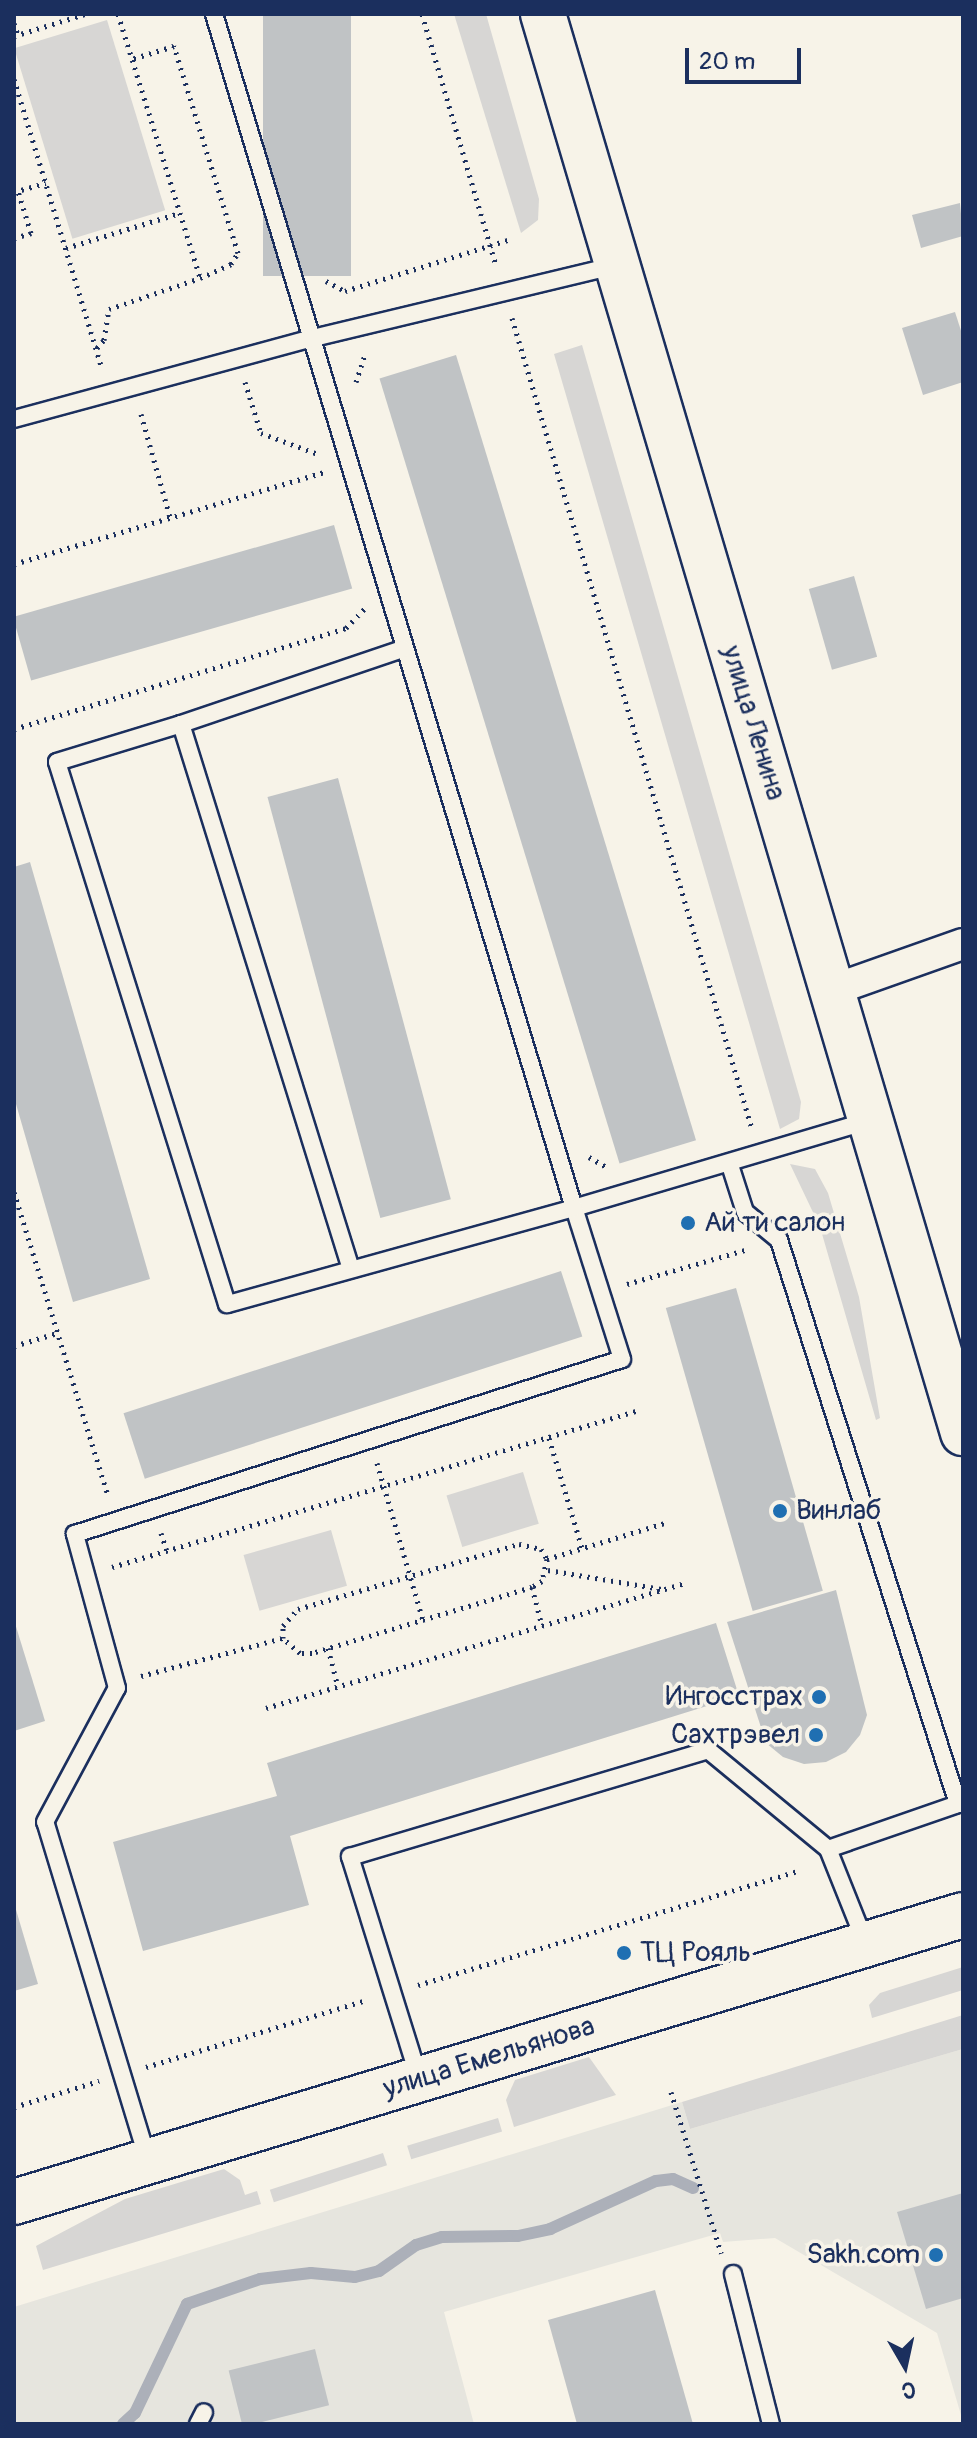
<!DOCTYPE html>
<html>
<head>
<meta charset="utf-8">
<style>
	body { margin:0 }
	#map { position:relative; width:977px; height:2438px; overflow:hidden; background:#f7f3e8; font-family:Pangolin,sans-serif }
	div>[style] { position:absolute }
	.built>* { inset:0; background:#e6e5de }
	.green>* { inset:0; background:#d7d6d4; transform-origin:0 0 }
	.stream>* { height:12px; margin:-6px; padding:0 6px; transform-origin:6px; border-radius:6px; background:#acb0b9 }
	.building>* { inset:0; background:#c0c3c5; transform-origin:0 0 }
	.path>* { height:5px; margin-top:-2.5px; transform-origin:0; background:repeating-linear-gradient(90deg,#1b2f5e 0 2px,transparent 0 8px) }
	.roads { filter:drop-shadow(2px 0 #1b2f5e) drop-shadow(-2px 0 #1b2f5e) drop-shadow(0 2px #1b2f5e) drop-shadow(0 -2px #1b2f5e) }
	.service>* { height:16px; margin:-8px; padding:0 8px; transform-origin:8px; border-radius:8px; background:#f7f3e8 }
	.minor>* { height:30px; margin:-15px; padding:0 15px; transform-origin:15px; border-radius:15px; background:#f7f3e8 }
	.secondary>* { height:44px; margin:-22px; padding:0 22px; transform-origin:22px; border-radius:22px; background:#f7f3e8 }
	.dots>* { width:22px; height:22px; translate:-50% -50%; box-sizing:border-box; border:4px solid #f7f3e8; border-radius:50% }
	span { translate:-50% -50%; white-space:nowrap; text-align:center; line-height:1.15; -webkit-text-stroke:7px #f7f3e8; paint-order:stroke }
	.street-label { font-size:28px; color:#1b2f5e }
	.poi-label { font-size:28px; color:#1b2f5e }
	.left { translate:0 -50%; text-align:left }
	.right { translate:-100% -50%; text-align:right }
	.frame { position:absolute; inset:0; border:16px solid #1b2f5e; pointer-events:none }
	.north { position:absolute; left:865px; top:2326px; width:80px; height:80px; -webkit-text-stroke:6px #f7f3e8; paint-order:stroke; rotate:171deg; font-size:22px; font-weight:700; line-height:32px; text-align:center; color:#1b2f5e }
	.north::after { content:''; display:block; margin:auto; width:28px; height:36px; background:#1b2f5e; clip-path:polygon(50% 0,100% 100%,50% 72%,0 100%) }
	.scale { position:absolute; left:685px; top:48px; width:116px; height:36px; box-sizing:border-box; border:4px solid #1b2f5e; border-top:0; padding-left:10px; font-size:24px; line-height:28px; white-space:nowrap; color:#1b2f5e; -webkit-text-stroke:6px #f7f3e8; paint-order:stroke }
</style>
</head>
<body>
<div id="map">
	<div class="built">
		<i style="clip-path:polygon(963px 2049px,963px 2422px,937px 2333px,775px 2238px,723px 2242px,720px 2233px,444px 2312px,474px 2424px,14px 2424px,14px 2307px,682px 2102px,690px 2129px)"></i>
	</div>
	<div class="green">
		<i style="clip-path:polygon(454px 14px,486px 14px,539px 199px,538px 220px,521px 233px)"></i>
		<i style="left:107px;top:20px;width:199px;height:97px;rotate:73deg"></i>
		<i style="clip-path:polygon(582px 345px,801px 1102px,799px 1119px,780px 1129px,554px 354px)"></i>
		<i style="clip-path:polygon(790px 1164px,815px 1169px,828px 1193px,859px 1297px,880px 1418px,876px 1420px,820px 1227px)"></i>
		<i style="left:523px;top:1472px;width:54px;height:80px;rotate:73deg"></i>
		<i style="left:331px;top:1530px;width:58px;height:91px;rotate:74deg"></i>
		<i style="clip-path:polygon(963px 1967px,963px 1990px,872px 2018px,869px 2005px,880px 1993px)"></i>
		<i style="clip-path:polygon(963px 2015px,963px 2049px,690px 2129px,682px 2102px)"></i>
		<i style="clip-path:polygon(589px 2057px,616px 2095px,514px 2127px,506px 2100px,515px 2080px)"></i>
		<i style="left:498px;top:2118px;width:14px;height:95px;rotate:73deg"></i>
		<i style="left:383px;top:2153px;width:13px;height:119px;rotate:72deg"></i>
		<i style="clip-path:polygon(224px 2169px,240px 2180px,245px 2195px,257px 2191px,261px 2204px,43px 2270px,36px 2246px,125px 2199px)"></i>
	</div>
	<div class="stream">
		<i style="left:123px;top:2424px;width:16px;rotate:-43deg"></i>
		<i style="left:135px;top:2413px;width:121px;rotate:-64.5deg"></i>
		<i style="left:187px;top:2304px;width:77px;rotate:-18.9deg"></i>
		<i style="left:260px;top:2279px;width:51px;rotate:-6.7deg"></i>
		<i style="left:311px;top:2273px;width:44px;rotate:5.2deg"></i>
		<i style="left:355px;top:2277px;width:25px;rotate:-14deg"></i>
		<i style="left:379px;top:2271px;width:45px;rotate:-35.1deg"></i>
		<i style="left:416px;top:2245px;width:27px;rotate:-17deg"></i>
		<i style="left:442px;top:2237px;width:76px;rotate:-0.8deg"></i>
		<i style="left:518px;top:2236px;width:33px;rotate:-12deg"></i>
		<i style="left:550px;top:2229px;width:116px;rotate:-24.4deg"></i>
		<i style="left:656px;top:2181px;width:17px;rotate:-7deg"></i>
		<i style="left:673px;top:2179px;width:22px;rotate:24deg"></i>
	</div>
	<div class="building">
		<i style="left:263px;top:14px;width:88px;height:262px"></i>
		<i style="clip-path:polygon(960px 203px,963px 236px,921px 248px,912px 215px)"></i>
		<i style="clip-path:polygon(955px 312px,963px 337px,963px 382px,923px 395px,902px 328px)"></i>
		<i style="left:456px;top:355px;width:821px;height:80px;rotate:73deg"></i>
		<i style="left:334px;top:525px;width:66px;height:334px;rotate:74deg"></i>
		<i style="left:854px;top:576px;width:84px;height:47px;rotate:74deg"></i>
		<i style="left:338px;top:778px;width:436px;height:73px;rotate:75deg"></i>
		<i style="clip-path:polygon(30px 862px,150px 1279px,73px 1302px,14px 1097px,14px 867px)"></i>
		<i style="left:561px;top:1271px;width:69px;height:460px;rotate:72deg"></i>
		<i style="left:736px;top:1288px;width:315px;height:73px;rotate:74deg"></i>
		<i style="clip-path:polygon(836px 1590px,867px 1715px,860px 1735px,846px 1752px,826px 1762px,804px 1764px,783px 1757px,766px 1743px,727px 1622px)"></i>
		<i style="clip-path:polygon(14px 1620px,45px 1721px,14px 1731px)"></i>
		<i style="clip-path:polygon(716px 1623px,739px 1696px,290px 1836px,309px 1905px,143px 1951px,113px 1842px,277px 1796px,267px 1763px)"></i>
		<i style="clip-path:polygon(14px 1903px,38px 1984px,14px 1991px)"></i>
		<i style="clip-path:polygon(963px 2193px,963px 2298px,926px 2309px,897px 2212px)"></i>
		<i style="clip-path:polygon(655px 2290px,693px 2424px,577px 2424px,548px 2320px)"></i>
		<i style="left:315px;top:2349px;width:58px;height:89px;rotate:76deg"></i>
	</div>
	<div class="path">
		<i style="left:118px;top:14px;width:276px;rotate:72.7deg"></i>
		<i style="left:422px;top:14px;width:263px;rotate:73.6deg"></i>
		<i style="left:14px;top:23px;width:13px;rotate:72deg"></i>
		<i style="left:14px;top:36px;width:74px;rotate:-17.2deg"></i>
		<i style="left:14px;top:79px;width:303px;rotate:73.1deg"></i>
		<i style="left:14px;top:192px;width:33px;rotate:-16deg"></i>
		<i style="left:14px;top:238px;width:18px;rotate:-16deg"></i>
		<i style="left:31px;top:233px;width:44px;rotate:-107.2deg"></i>
		<i style="left:66px;top:248px;width:119px;rotate:-17.1deg"></i>
		<i style="left:326px;top:281px;width:21px;rotate:28deg"></i>
		<i style="left:345px;top:291px;width:171px;rotate:-17.4deg"></i>
		<i style="left:512px;top:318px;width:846px;rotate:73.51deg"></i>
		<i style="left:97px;top:348px;width:11px;rotate:-49deg"></i>
		<i style="left:104px;top:340px;width:31px;rotate:-81deg"></i>
		<i style="left:109px;top:309px;width:96px;rotate:-18.8deg"></i>
		<i style="left:200px;top:278px;width:34px;rotate:-24deg"></i>
		<i style="left:231px;top:264px;width:13px;rotate:-58deg"></i>
		<i style="left:238px;top:253px;width:217px;rotate:-107.2deg"></i>
		<i style="left:174px;top:46px;width:44px;rotate:162.8deg"></i>
		<i style="left:245px;top:382px;width:53px;rotate:72.6deg"></i>
		<i style="left:261px;top:433px;width:61px;rotate:20.2deg"></i>
		<i style="left:356px;top:382px;width:29px;rotate:-72deg"></i>
		<i style="left:141px;top:414px;width:107px;rotate:74.3deg"></i>
		<i style="left:14px;top:564px;width:323px;rotate:-16.5deg"></i>
		<i style="left:14px;top:729px;width:347px;rotate:-16.9deg"></i>
		<i style="left:346px;top:628px;width:28px;rotate:-46deg"></i>
		<i style="left:589px;top:1157px;width:22px;rotate:30deg"></i>
		<i style="left:14px;top:1192px;width:317px;rotate:72.8deg"></i>
		<i style="left:627px;top:1284px;width:126px;rotate:-16.1deg"></i>
		<i style="left:14px;top:1346px;width:45px;rotate:-16.8deg"></i>
		<i style="left:549px;top:1438px;width:115px;rotate:73.3deg"></i>
		<i style="left:377px;top:1463px;width:164px;rotate:73.7deg"></i>
		<i style="left:161px;top:1533px;width:19px;rotate:72deg"></i>
		<i style="left:519px;top:1544px;width:23px;rotate:13deg"></i>
		<i style="left:541px;top:1549px;width:12px;rotate:59deg"></i>
		<i style="left:547px;top:1559px;width:23px;rotate:103deg"></i>
		<i style="left:542px;top:1581px;width:12px;rotate:149deg"></i>
		<i style="left:532px;top:1587px;width:230px;rotate:163.3deg"></i>
		<i style="left:312px;top:1653px;width:12px;rotate:180deg"></i>
		<i style="left:300px;top:1653px;width:23px;rotate:-139deg"></i>
		<i style="left:283px;top:1638px;width:12px;rotate:-90deg"></i>
		<i style="left:283px;top:1626px;width:23px;rotate:-49deg"></i>
		<i style="left:298px;top:1609px;width:230px;rotate:-16.4deg"></i>
		<i style="left:547px;top:1559px;width:127px;rotate:-17deg"></i>
		<i style="left:112px;top:1567px;width:547px;rotate:-16.58deg"></i>
		<i style="left:548px;top:1570px;width:115px;rotate:9.5deg"></i>
		<i style="left:532px;top:1587px;width:40px;rotate:75.6deg"></i>
		<i style="left:328px;top:1648px;width:40px;rotate:75.6deg"></i>
		<i style="left:141px;top:1676px;width:147px;rotate:-15deg"></i>
		<i style="left:266px;top:1708px;width:436px;rotate:-16.6deg"></i>
		<i style="left:418px;top:1985px;width:396px;rotate:-16.7deg"></i>
		<i style="left:146px;top:2067px;width:231px;rotate:-16.9deg"></i>
		<i style="left:671px;top:2092px;width:169px;rotate:72.7deg"></i>
		<i style="left:14px;top:2107px;width:89px;rotate:-17deg"></i>
	</div>
	<div class="roads">
		<div class="service">
			<i style="left:214px;top:14px;width:1247px;rotate:73.22deg"></i>
			<i style="left:574px;top:1208px;width:307px;rotate:-16.5deg"></i>
			<i style="left:14px;top:419px;width:306px;rotate:-15.2deg"></i>
			<i style="left:309px;top:339px;width:317px;rotate:-13.5deg"></i>
			<i style="left:181px;top:724px;width:234px;rotate:-18.7deg"></i>
			<i style="left:828px;top:1849px;width:102px;rotate:68.2deg"></i>
			<i style="left:419px;top:2078px;width:232px;rotate:-107.3deg"></i>
			<i style="left:350px;top:1857px;width:374px;rotate:-16.6deg"></i>
			<i style="left:708px;top:1750px;width:156px;rotate:39.5deg"></i>
			<i style="left:828px;top:1849px;width:138px;rotate:-19.1deg"></i>
			<i style="left:958px;top:1804px;width:592px;rotate:-107.61deg"></i>
			<i style="left:779px;top:1240px;width:44px;rotate:-140.5deg"></i>
			<i style="left:745px;top:1212px;width:49px;rotate:-107.7deg"></i>
			<i style="left:148px;top:2160px;width:353px;rotate:-106.9deg"></i>
			<i style="left:45px;top:1822px;width:152px;rotate:-61.8deg"></i>
			<i style="left:117px;top:1688px;width:160px;rotate:-105.3deg"></i>
			<i style="left:75px;top:1534px;width:574px;rotate:-17.74deg"></i>
			<i style="left:622px;top:1359px;width:158px;rotate:-107.6deg"></i>
			<i style="left:574px;top:1208px;width:360px;rotate:164.5deg"></i>
			<i style="left:227px;top:1304px;width:568px;rotate:-107.41deg"></i>
			<i style="left:57px;top:762px;width:130px;rotate:-17deg"></i>
			<i style="left:181px;top:724px;width:568px;rotate:72.68deg"></i>
			<i style="left:733px;top:2274px;width:155px;rotate:75.8deg"></i>
			<i style="left:198px;top:2424px;width:13px;rotate:-63deg"></i>
		</div>
		<div class="minor">
			<i style="left:833px;top:990px;width:138px;rotate:-19.5deg"></i>
		</div>
		<div class="secondary">
			<i style="left:543px;top:14px;width:1480px;rotate:73.51deg"></i>
			<i style="left:14px;top:2202px;width:991px;rotate:-16.83deg"></i>
		</div>
	</div>
	<div class="dots">
		<i style="left:688px;top:1223px;background:#1f6fb2"></i>
		<i style="left:780px;top:1511px;background:#1f6fb2"></i>
		<i style="left:819px;top:1697px;background:#1f6fb2"></i>
		<i style="left:816px;top:1735px;background:#1f6fb2"></i>
		<i style="left:624px;top:1953px;background:#1f6fb2"></i>
		<i style="left:936px;top:2255px;background:#1f6fb2"></i>
	</div>
	<div class="street-label">
		<span style="left:753px;top:723px;rotate:73deg">улица Ленина</span>
		<span style="left:489px;top:2058px;rotate:-17deg">улица Емельянова</span>
	</div>
	<div class="poi-label">
		<span class="left" style="left:704px;top:1223px">Ай ти салон</span>
		<span class="left" style="left:796px;top:1511px">Винлаб</span>
		<span class="right" style="left:803px;top:1697px">Ингосстрах</span>
		<span class="right" style="left:800px;top:1735px">Сахтрэвел</span>
		<span class="left" style="left:640px;top:1953px">ТЦ Рояль</span>
		<span class="right" style="left:920px;top:2255px">Sakh.com</span>
	</div>
	<div class="frame"></div>
	<div class="north">С</div>
	<div class="scale">20 m</div>
</div>
</body>
</html>
